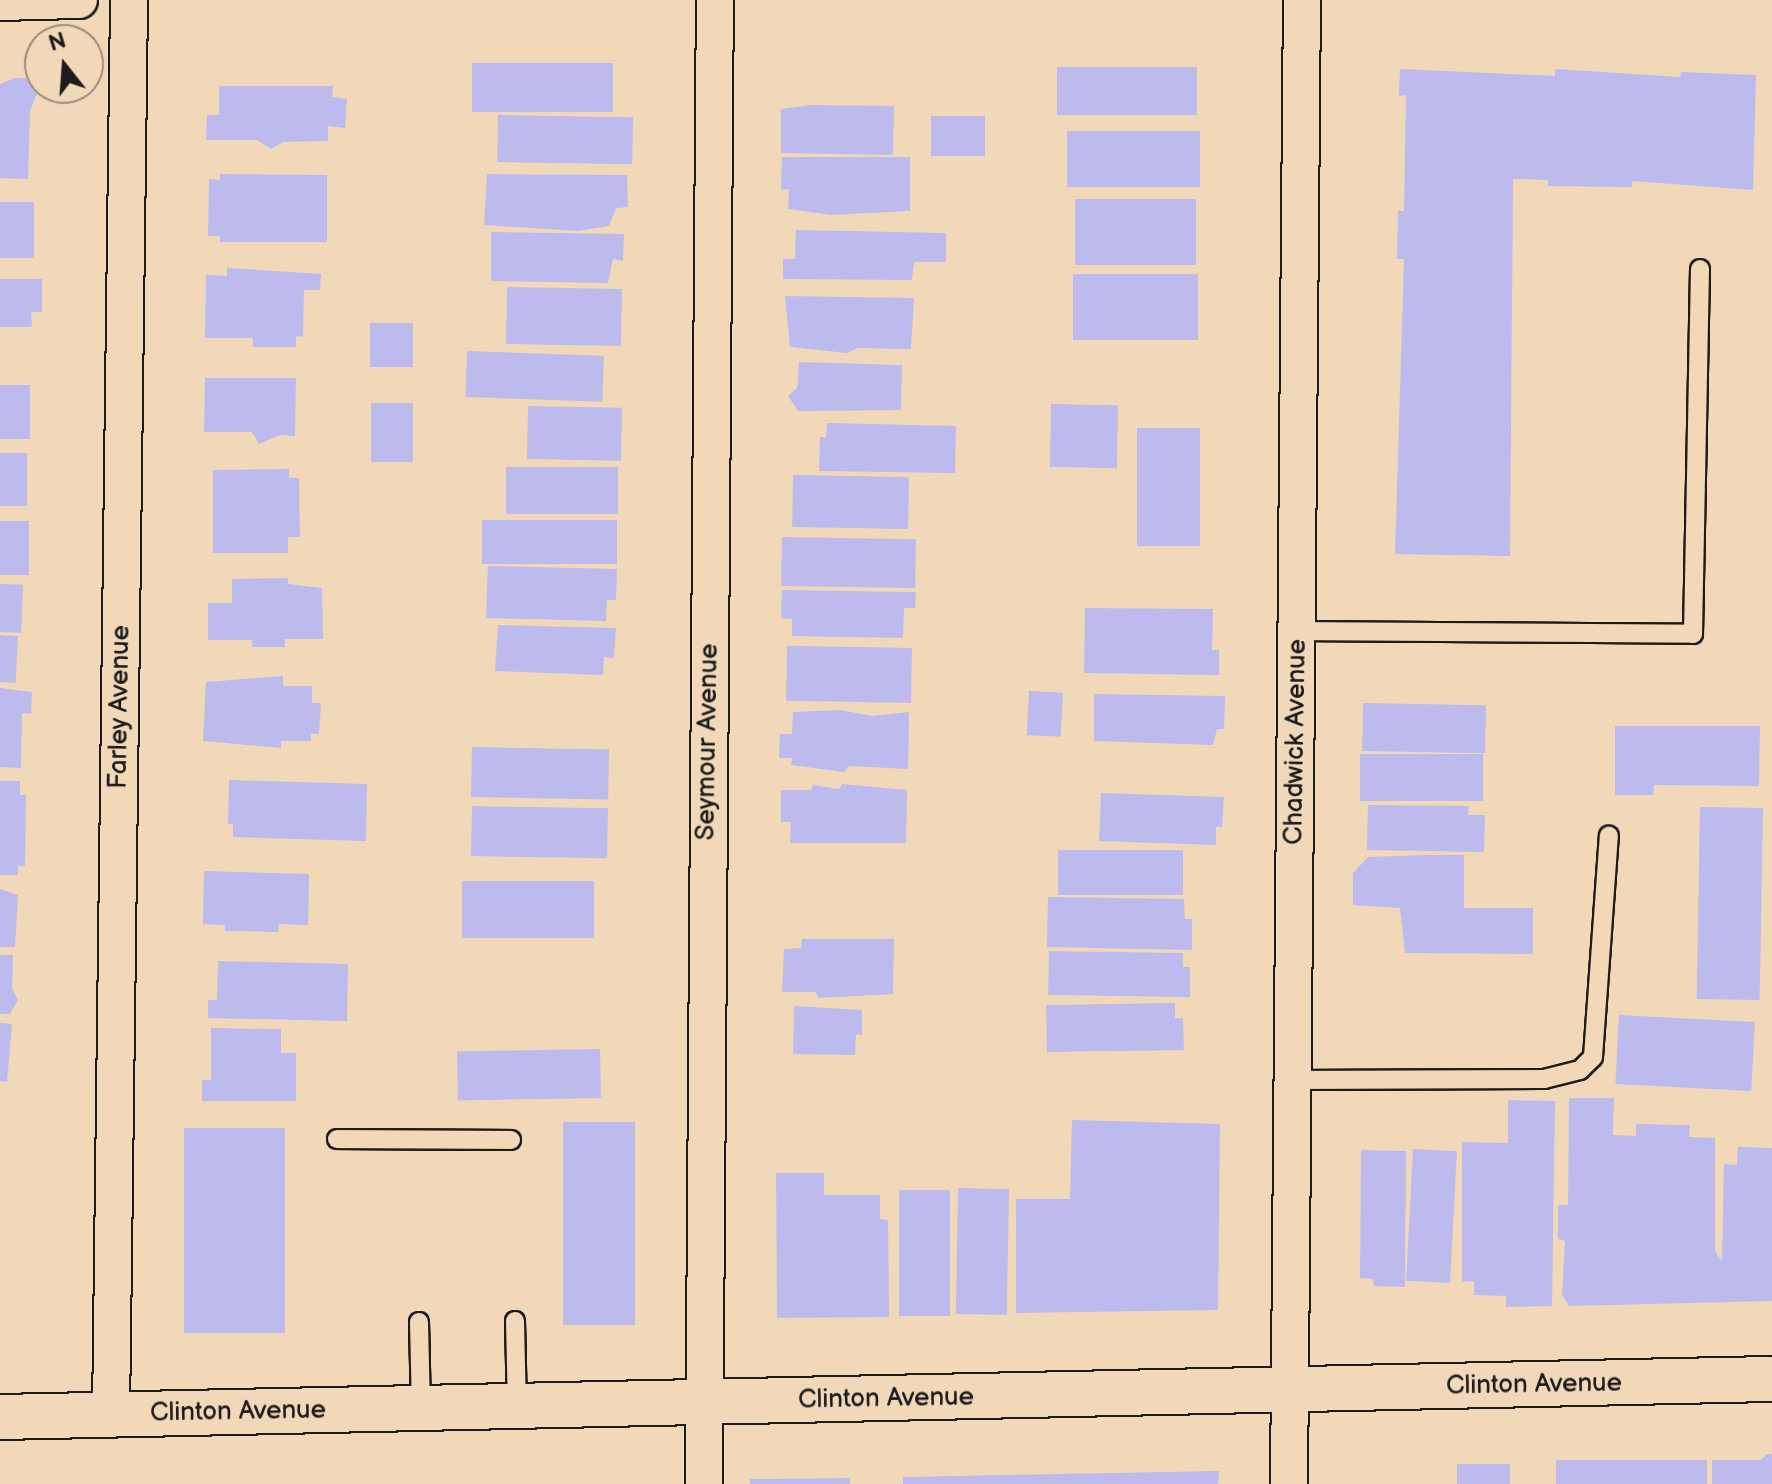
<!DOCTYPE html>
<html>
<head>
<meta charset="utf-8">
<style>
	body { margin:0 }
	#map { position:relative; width:1772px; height:1484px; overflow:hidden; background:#f1d8b9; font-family:"Balsamiq Sans",sans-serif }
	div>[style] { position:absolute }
	.building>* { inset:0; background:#bdbbed; transform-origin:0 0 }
	.roads { filter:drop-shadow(2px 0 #1c1c1c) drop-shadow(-2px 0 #1c1c1c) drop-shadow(0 2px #1c1c1c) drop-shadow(0 -2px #1c1c1c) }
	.lane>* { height:18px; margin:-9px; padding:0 9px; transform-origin:9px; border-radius:9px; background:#f1d8b9 }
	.street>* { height:36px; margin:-18px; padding:0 18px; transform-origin:18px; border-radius:18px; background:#f1d8b9 }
	.secondary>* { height:44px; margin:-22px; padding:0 22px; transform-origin:22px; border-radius:22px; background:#f1d8b9 }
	span { translate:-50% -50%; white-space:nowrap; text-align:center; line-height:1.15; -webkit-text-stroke:6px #f1d8b9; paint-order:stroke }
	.street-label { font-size:26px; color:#1c1c1c }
	.north { position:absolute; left:24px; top:24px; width:80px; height:80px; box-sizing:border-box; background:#f1d8b9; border:2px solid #9c8d7a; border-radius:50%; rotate:343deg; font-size:22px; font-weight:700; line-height:32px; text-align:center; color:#1c1c1c }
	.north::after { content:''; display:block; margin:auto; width:28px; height:36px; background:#1c1c1c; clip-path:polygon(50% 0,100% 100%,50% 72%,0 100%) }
</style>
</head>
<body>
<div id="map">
	<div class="building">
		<i style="left:613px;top:63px;width:49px;height:141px;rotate:90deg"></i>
		<i style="left:1057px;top:67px;width:140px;height:48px"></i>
		<i style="clip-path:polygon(1400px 69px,1555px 76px,1555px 69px,1680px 77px,1681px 72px,1756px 75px,1753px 190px,1632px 181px,1632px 187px,1548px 186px,1548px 180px,1513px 179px,1510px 556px,1395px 554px,1404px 259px,1397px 259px,1398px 211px,1404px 211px,1406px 95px,1399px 96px)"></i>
		<i style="clip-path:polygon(15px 78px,33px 78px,39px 88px,30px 111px,28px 179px,0 178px,0 84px)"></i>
		<i style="clip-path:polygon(219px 86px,333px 86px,332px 97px,347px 99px,345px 128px,328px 126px,328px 141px,283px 142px,271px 149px,257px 140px,206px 140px,207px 115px,219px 115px)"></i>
		<i style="clip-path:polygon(812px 105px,894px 106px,893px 155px,781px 153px,781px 109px)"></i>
		<i style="left:498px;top:115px;width:135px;height:47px;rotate:1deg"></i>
		<i style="left:931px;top:116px;width:54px;height:40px"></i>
		<i style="left:1067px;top:131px;width:133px;height:56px"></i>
		<i style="clip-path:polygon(782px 157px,910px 157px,910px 211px,831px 215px,788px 209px,789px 189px,781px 190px)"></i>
		<i style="clip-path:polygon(220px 174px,327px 175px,327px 242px,220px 242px,220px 236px,208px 236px,209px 179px,220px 180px)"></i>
		<i style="clip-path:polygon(487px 174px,627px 175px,628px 207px,616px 208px,609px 226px,578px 231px,484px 225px)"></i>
		<i style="left:1075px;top:199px;width:121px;height:66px"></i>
		<i style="left:0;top:202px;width:34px;height:56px"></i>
		<i style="clip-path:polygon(796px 230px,946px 233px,946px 262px,914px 262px,912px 280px,783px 279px,783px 259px,795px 259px)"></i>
		<i style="clip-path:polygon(491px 232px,624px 234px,623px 261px,613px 259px,608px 283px,491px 281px)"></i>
		<i style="clip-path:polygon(227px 268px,321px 274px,320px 290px,304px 290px,303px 337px,296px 336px,296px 347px,253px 347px,253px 338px,205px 338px,206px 275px,227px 276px)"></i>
		<i style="left:1073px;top:274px;width:125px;height:66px"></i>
		<i style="clip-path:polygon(0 279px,42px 279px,42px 312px,31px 312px,32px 327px,0 327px)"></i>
		<i style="left:507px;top:287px;width:115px;height:57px;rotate:1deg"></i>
		<i style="clip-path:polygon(785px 296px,914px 298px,911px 349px,858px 348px,847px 353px,790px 347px)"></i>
		<i style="left:370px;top:323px;width:43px;height:44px"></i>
		<i style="left:467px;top:351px;width:137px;height:46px;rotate:2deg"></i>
		<i style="clip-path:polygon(799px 362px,902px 365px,901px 410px,798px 411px,788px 396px,797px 388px)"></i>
		<i style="clip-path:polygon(205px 378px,296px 378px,295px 436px,280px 435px,259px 444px,252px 432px,204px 432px)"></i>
		<i style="left:0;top:385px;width:30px;height:54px"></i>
		<i style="left:371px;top:403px;width:42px;height:59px"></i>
		<i style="left:1051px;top:404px;width:67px;height:63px;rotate:1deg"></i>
		<i style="left:528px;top:406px;width:94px;height:53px;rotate:1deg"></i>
		<i style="clip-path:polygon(827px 423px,956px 426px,955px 473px,819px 471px,820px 437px,826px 437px)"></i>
		<i style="left:1137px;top:428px;width:63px;height:118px"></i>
		<i style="left:0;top:453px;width:27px;height:53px"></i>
		<i style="left:506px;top:467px;width:112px;height:47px"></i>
		<i style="clip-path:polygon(289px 469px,289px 478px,299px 478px,300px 537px,288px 537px,288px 553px,213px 553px,213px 470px)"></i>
		<i style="left:793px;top:475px;width:116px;height:52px;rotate:1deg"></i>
		<i style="left:482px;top:520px;width:135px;height:44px"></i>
		<i style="left:0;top:521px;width:29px;height:54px"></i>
		<i style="left:782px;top:537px;width:134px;height:49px;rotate:1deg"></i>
		<i style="clip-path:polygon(488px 566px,617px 569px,616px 600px,607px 600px,606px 621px,486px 618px)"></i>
		<i style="clip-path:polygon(288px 578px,288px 584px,322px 588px,323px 639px,285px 639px,285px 647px,252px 647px,252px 640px,208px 640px,208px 603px,232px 603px,232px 579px)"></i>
		<i style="left:0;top:584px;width:23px;height:48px;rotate:2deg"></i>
		<i style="clip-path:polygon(782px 590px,916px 592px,915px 608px,904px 608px,903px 638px,792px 636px,792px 619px,781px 618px)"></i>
		<i style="clip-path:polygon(1085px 608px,1213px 609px,1212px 650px,1219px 650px,1219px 675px,1084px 673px)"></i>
		<i style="clip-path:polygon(498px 625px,616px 628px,614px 658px,604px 657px,603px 675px,495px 671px)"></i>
		<i style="left:0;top:635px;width:18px;height:47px;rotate:3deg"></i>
		<i style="left:912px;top:648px;width:55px;height:125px;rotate:91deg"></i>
		<i style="clip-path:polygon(283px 676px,283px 686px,312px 686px,312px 703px,321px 703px,319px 734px,311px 734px,311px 741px,281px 741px,281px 748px,203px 741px,206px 682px)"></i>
		<i style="clip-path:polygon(0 688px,32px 692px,31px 714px,22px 713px,21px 768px,0 767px)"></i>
		<i style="left:1029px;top:691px;width:34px;height:44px;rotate:3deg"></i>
		<i style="clip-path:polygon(1094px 694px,1225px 696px,1224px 729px,1217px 729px,1213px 745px,1094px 741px)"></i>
		<i style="left:1363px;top:703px;width:123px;height:48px;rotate:1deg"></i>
		<i style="clip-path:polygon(840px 710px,872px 716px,909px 712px,908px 769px,849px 766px,844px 772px,791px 765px,792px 758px,779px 758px,780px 734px,792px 734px,793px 712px)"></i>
		<i style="clip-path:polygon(1615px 726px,1760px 726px,1759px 786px,1654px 785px,1653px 795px,1615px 795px)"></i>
		<i style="left:472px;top:747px;width:137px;height:50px;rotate:1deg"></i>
		<i style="left:1360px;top:754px;width:123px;height:47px"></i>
		<i style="clip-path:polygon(229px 780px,367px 784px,366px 841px,233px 837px,233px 824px,228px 824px)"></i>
		<i style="clip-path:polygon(0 781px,20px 781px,20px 795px,26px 795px,25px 866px,18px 866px,18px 875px,0 875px)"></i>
		<i style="clip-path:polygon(842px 784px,907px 790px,906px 843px,790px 843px,791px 822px,781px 822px,781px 790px,811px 790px,813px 785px,839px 789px)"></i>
		<i style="clip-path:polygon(1101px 793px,1224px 797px,1222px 827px,1216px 827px,1216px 845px,1099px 841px)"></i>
		<i style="clip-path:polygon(1368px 805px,1469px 806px,1468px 815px,1485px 815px,1484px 852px,1367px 850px)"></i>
		<i style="left:472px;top:806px;width:136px;height:50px;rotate:1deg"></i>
		<i style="left:1700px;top:807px;width:63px;height:192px;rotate:1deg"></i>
		<i style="left:1058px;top:850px;width:125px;height:45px"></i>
		<i style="clip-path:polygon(1425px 855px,1464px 855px,1464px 908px,1533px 908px,1533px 954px,1405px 953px,1400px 908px,1353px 905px,1353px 873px,1368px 857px)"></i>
		<i style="clip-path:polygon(204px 871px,309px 874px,308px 925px,279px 924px,278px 932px,225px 931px,225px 925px,203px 924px)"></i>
		<i style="left:462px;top:881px;width:132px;height:57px"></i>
		<i style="clip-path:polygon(0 889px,18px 895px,15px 947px,0 947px)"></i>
		<i style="clip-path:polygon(1048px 897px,1184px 899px,1185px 919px,1192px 919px,1192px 950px,1047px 947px)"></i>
		<i style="clip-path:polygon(802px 939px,894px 939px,893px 994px,819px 998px,815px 992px,782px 992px,784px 949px,801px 948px)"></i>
		<i style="clip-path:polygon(1049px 951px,1183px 953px,1183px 967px,1190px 967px,1190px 997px,1048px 995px)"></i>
		<i style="clip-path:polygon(0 955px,13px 955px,12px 988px,18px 1000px,10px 1014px,0 1014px)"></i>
		<i style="clip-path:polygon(218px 961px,348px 964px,347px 1021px,208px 1018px,208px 1000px,217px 1000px)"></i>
		<i style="clip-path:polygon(1175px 1003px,1175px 1018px,1183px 1018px,1184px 1050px,1047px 1052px,1046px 1005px)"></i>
		<i style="clip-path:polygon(794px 1006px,862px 1010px,862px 1035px,856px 1034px,855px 1055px,793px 1054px)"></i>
		<i style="left:1619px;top:1015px;width:136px;height:69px;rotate:3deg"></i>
		<i style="clip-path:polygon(0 1023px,12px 1024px,7px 1082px,0 1081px)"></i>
		<i style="clip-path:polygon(211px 1028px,281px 1029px,281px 1053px,296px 1053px,296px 1101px,202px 1101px,202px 1080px,211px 1080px)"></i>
		<i style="left:600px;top:1049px;width:49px;height:143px;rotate:89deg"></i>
		<i style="clip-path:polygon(1569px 1098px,1614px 1098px,1613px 1135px,1636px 1136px,1636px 1124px,1690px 1125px,1689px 1137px,1715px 1138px,1715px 1251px,1722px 1261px,1724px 1164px,1737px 1165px,1738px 1147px,1772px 1148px,1772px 1301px,1569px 1306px,1562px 1295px,1565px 1241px,1558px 1239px,1558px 1205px,1568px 1205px)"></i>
		<i style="clip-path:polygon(1508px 1100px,1555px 1101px,1552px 1306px,1506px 1307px,1506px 1296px,1474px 1295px,1474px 1281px,1462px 1282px,1462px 1142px,1508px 1143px)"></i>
		<i style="clip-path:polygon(1072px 1120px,1220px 1124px,1218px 1310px,1016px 1313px,1016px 1199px,1070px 1199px)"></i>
		<i style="left:563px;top:1122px;width:72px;height:203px"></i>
		<i style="left:285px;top:1128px;width:205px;height:101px;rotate:90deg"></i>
		<i style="left:1413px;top:1149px;width:44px;height:132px;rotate:3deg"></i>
		<i style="clip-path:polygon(1361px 1150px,1406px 1151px,1405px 1287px,1374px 1286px,1373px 1279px,1360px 1278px)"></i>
		<i style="clip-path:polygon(776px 1173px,824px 1173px,824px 1195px,880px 1195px,880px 1219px,888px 1220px,889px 1317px,777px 1318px)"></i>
		<i style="left:958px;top:1188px;width:51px;height:126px;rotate:1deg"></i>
		<i style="left:899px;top:1190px;width:51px;height:126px"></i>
		<i style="clip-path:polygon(1767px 1454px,1772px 1454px,1772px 1484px,1712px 1484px,1712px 1460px,1761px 1460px)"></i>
		<i style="left:1707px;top:1460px;width:24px;height:151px;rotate:90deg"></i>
		<i style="left:1510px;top:1464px;width:20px;height:53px;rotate:90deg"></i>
		<i style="clip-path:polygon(1219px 1471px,1218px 1484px,903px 1484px,903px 1477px)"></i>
		<i style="clip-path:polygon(850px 1478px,850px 1484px,750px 1484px,750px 1479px)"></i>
	</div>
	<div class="roads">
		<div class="lane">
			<i style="left:1298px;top:631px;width:395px;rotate:0.4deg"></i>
			<i style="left:1693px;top:634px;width:365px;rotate:-88.9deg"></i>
			<i style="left:1289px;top:1080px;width:255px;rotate:-0.2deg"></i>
			<i style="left:1544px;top:1079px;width:37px;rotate:-14deg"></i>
			<i style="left:1580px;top:1070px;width:18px;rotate:-45deg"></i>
			<i style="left:1593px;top:1057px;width:222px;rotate:-85.9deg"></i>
			<i style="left:337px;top:1139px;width:174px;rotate:0.3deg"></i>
			<i style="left:515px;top:1321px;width:86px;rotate:88.7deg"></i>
			<i style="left:419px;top:1322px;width:87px;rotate:88.7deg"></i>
		</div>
		<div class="street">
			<i style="left:0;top:2px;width:79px;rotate:-1.5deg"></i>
			<i style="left:111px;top:1414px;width:1414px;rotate:-89.27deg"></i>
			<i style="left:704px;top:1484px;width:1484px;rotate:-89.58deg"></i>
			<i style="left:1289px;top:1484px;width:1484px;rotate:-89.5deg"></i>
		</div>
		<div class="secondary">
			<i style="left:0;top:1417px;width:1772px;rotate:-1.23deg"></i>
		</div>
	</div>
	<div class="street-label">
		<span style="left:120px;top:707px;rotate:-89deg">Farley Avenue</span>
		<span style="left:708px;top:742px;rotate:-89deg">Seymour Avenue</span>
		<span style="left:1296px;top:742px;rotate:-89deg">Chadwick Avenue</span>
		<span style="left:1534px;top:1385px;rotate:-1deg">Clinton Avenue</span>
		<span style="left:886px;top:1399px;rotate:-1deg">Clinton Avenue</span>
		<span style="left:238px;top:1412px;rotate:-1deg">Clinton Avenue</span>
	</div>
	<div class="north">N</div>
</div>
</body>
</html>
